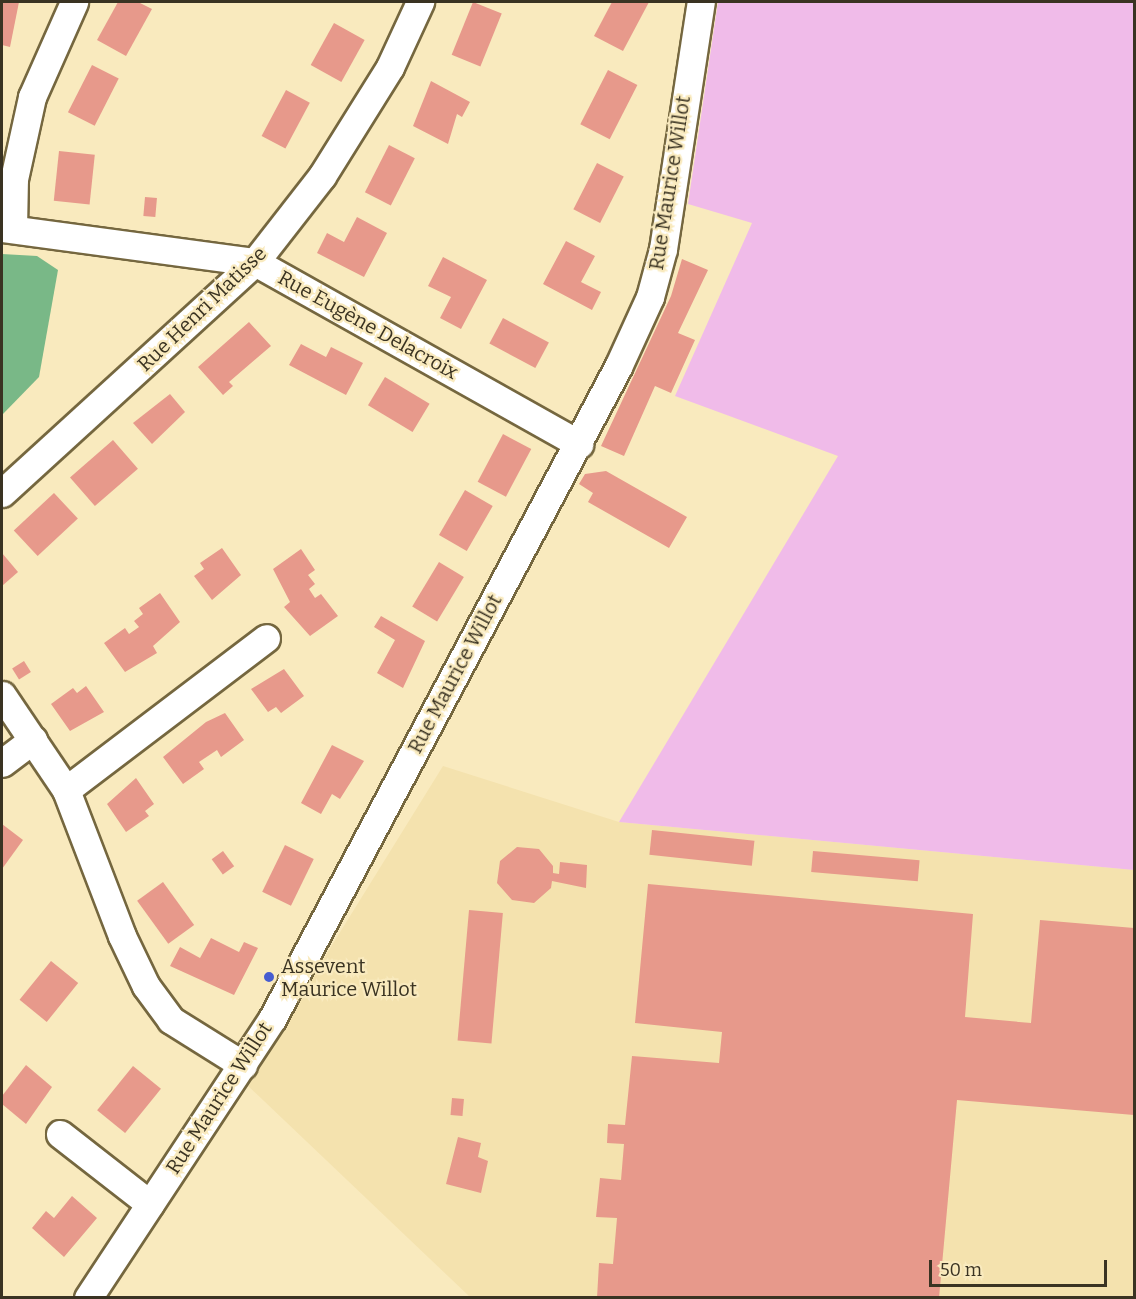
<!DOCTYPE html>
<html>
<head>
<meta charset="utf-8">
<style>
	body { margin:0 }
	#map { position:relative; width:1136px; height:1299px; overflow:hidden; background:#f9eabe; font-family:Bitter,serif }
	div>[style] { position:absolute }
	.built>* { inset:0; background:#f4e2ae }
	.green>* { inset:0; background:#f0bbe9 }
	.water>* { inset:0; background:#79b887 }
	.building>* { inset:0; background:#e7998b; transform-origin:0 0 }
	.roads { filter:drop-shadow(2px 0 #75673f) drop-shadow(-2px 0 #75673f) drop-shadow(0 2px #75673f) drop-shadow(0 -2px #75673f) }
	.street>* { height:27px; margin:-13.5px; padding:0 13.5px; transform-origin:13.5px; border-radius:13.5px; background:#fff }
	.dots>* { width:16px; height:16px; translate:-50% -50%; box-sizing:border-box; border:3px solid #f9eabe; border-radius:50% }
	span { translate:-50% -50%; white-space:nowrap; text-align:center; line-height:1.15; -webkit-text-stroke:4.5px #f9eabe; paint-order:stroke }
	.street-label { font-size:20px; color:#3a3322 }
	.poi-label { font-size:20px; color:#3a3322 }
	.left { translate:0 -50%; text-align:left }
	.frame { position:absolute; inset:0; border:3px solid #3a3322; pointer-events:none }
	.scale { position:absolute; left:929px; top:1260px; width:178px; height:27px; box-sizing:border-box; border:3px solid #3a3322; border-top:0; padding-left:8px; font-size:18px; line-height:21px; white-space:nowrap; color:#3a3322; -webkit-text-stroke:4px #f9eabe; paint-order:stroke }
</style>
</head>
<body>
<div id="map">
	<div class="built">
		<i style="clip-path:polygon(443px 766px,619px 822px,1134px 870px,1134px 1297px,470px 1297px,246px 1084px)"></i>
	</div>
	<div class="green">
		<i style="clip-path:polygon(718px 2px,1134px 2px,1134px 870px,619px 822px,838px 456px,675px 396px,752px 223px,688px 204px)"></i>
	</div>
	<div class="water">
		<i style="clip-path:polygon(2px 254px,37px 256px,58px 270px,39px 377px,2px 415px)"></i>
	</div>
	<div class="building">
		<i style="clip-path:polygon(2px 2px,19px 2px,10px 47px,2px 45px)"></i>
		<i style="clip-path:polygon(118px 2px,138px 2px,152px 9px,126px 56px,97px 40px)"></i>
		<i style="left:473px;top:2px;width:31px;height:57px;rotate:22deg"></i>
		<i style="clip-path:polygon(612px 2px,649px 2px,623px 51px,594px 36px)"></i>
		<i style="left:334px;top:23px;width:35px;height:48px;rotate:29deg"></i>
		<i style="left:92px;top:65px;width:30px;height:53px;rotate:27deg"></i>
		<i style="left:608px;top:70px;width:33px;height:61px;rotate:27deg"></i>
		<i style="clip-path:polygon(431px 81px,470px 102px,462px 117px,457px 114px,448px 144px,413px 126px)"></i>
		<i style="left:286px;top:90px;width:27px;height:52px;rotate:28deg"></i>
		<i style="left:389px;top:145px;width:29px;height:53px;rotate:27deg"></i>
		<i style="left:59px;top:151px;width:36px;height:50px;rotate:6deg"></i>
		<i style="left:597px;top:163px;width:30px;height:52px;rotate:27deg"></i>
		<i style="left:145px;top:197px;width:12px;height:19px;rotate:5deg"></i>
		<i style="clip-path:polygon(357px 217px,387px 233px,364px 277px,317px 253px,327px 233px,344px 242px)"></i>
		<i style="clip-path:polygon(566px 241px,595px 256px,581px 282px,601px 292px,592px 310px,543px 284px)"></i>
		<i style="clip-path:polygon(443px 257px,487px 280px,461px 329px,440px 318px,451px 297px,428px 286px)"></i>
		<i style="clip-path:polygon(682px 259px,708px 270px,678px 333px,695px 340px,671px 393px,655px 386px,624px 456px,601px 446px,671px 296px)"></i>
		<i style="left:503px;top:318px;width:52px;height:29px;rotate:28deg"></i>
		<i style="clip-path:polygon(249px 322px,271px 346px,229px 382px,233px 386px,223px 395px,198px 367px)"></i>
		<i style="clip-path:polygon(301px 344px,326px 357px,331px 347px,363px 363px,346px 395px,289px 365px)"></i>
		<i style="left:385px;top:377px;width:52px;height:33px;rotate:31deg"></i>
		<i style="clip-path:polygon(170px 394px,185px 412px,152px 444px,133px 423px)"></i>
		<i style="left:503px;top:434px;width:32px;height:54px;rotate:28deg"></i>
		<i style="left:113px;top:440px;width:38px;height:57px;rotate:49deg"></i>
		<i style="clip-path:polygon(606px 471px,687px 517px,669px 548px,588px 502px,593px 493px,579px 484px,585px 474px)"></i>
		<i style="left:465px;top:490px;width:32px;height:52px;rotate:30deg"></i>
		<i style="left:54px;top:493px;width:35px;height:55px;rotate:47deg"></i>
		<i style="clip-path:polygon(222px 548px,241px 575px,212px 600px,194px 576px,204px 569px,200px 563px)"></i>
		<i style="clip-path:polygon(301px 549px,315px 570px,308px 575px,315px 584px,309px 589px,315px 598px,321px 594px,338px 616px,310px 636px,284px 607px,290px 602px,273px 569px)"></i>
		<i style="clip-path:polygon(2px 553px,18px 572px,2px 586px)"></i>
		<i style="left:439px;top:562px;width:29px;height:52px;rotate:31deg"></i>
		<i style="clip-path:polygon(160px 593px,180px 622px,153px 646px,157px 653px,125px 672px,104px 643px,125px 628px,129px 634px,139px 627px,134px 621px,143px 614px,139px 608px)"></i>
		<i style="clip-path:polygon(381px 616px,425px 641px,403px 688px,377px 673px,395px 640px,374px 627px)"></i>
		<i style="left:24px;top:661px;width:13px;height:14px;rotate:58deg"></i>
		<i style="clip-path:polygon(284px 669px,304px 696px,281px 713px,276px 707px,268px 712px,251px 689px)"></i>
		<i style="clip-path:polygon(86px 686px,104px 712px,70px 731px,51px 704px,73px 688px,77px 693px)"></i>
		<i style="clip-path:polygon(225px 713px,244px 740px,221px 757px,217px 750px,199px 762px,204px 769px,183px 784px,163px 757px,206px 722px)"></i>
		<i style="clip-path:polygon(332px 745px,364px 761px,340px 799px,332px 794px,321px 814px,301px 803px)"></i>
		<i style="clip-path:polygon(136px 778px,154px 804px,145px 811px,149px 816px,126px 832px,107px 804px)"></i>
		<i style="clip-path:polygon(2px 824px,23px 840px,2px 869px)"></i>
		<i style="left:652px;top:830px;width:103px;height:25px;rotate:6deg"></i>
		<i style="left:285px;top:845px;width:32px;height:52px;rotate:26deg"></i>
		<i style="clip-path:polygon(517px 847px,539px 849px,553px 866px,553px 873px,559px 874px,560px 862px,587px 865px,586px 888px,552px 881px,551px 888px,534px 903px,512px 900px,497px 883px,500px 861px)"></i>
		<i style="left:223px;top:851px;width:19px;height:14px;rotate:54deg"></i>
		<i style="left:813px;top:851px;width:107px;height:21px;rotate:5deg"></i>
		<i style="left:163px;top:882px;width:53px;height:32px;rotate:54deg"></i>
		<i style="clip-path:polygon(648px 884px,973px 914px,965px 1017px,1031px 1023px,1040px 920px,1134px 928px,1134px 1115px,957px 1100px,939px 1298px,597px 1298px,599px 1263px,613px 1264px,617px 1218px,596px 1217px,600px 1178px,621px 1180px,624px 1144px,607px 1143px,608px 1124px,625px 1125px,632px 1056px,719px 1063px,722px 1032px,635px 1023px)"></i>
		<i style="left:469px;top:910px;width:34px;height:131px;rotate:5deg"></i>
		<i style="clip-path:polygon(211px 938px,239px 952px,244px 942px,258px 948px,234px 995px,170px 966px,180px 947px,200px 958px)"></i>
		<i style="left:51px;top:961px;width:35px;height:50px;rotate:39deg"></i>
		<i style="clip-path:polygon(26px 1065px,52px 1087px,26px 1124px,2px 1104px,2px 1096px)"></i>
		<i style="left:133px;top:1066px;width:36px;height:57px;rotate:39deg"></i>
		<i style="left:452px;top:1098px;width:12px;height:17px;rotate:5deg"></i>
		<i style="clip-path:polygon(458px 1137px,481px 1143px,478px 1157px,488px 1161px,481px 1193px,446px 1184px)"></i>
		<i style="clip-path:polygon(72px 1196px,97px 1218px,64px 1257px,32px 1228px,46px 1211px,54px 1218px)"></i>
	</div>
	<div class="roads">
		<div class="street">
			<i style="left:2px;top:228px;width:255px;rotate:7.7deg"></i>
			<i style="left:255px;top:262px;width:372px;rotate:29.3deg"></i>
			<i style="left:13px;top:229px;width:50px;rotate:-88.9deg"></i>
			<i style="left:14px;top:179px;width:84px;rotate:-77.6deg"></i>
			<i style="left:32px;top:97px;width:104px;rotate:-66.1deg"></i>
			<i style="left:2px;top:493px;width:343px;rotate:-42.4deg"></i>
			<i style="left:255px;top:262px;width:109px;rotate:-52.1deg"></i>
			<i style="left:322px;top:176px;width:128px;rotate:-58deg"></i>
			<i style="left:390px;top:67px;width:72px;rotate:-65.2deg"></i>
			<i style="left:2px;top:695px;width:115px;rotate:56deg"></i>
			<i style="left:66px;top:790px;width:156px;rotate:69deg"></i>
			<i style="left:122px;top:936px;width:55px;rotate:64.4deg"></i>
			<i style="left:146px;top:986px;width:42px;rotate:53.7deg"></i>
			<i style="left:171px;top:1020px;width:85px;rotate:32deg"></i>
			<i style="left:2px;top:763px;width:39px;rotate:-37deg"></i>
			<i style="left:66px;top:790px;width:251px;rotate:-37.2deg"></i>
			<i style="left:60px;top:1134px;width:114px;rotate:37.9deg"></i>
			<i style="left:88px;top:1298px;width:334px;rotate:-56.6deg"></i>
			<i style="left:272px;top:1019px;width:738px;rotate:-62.05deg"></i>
			<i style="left:618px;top:367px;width:77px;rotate:-65.4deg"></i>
			<i style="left:650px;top:297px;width:50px;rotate:-74.8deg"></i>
			<i style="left:663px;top:249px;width:250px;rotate:-81.3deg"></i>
		</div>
	</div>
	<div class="dots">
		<i style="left:269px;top:977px;background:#465cd0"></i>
	</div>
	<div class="street-label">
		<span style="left:670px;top:183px;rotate:-81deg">Rue Maurice Willot</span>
		<span style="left:202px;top:309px;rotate:-44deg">Rue Henri Matisse</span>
		<span style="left:368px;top:325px;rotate:29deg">Rue Eugène Delacroix</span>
		<span style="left:455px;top:674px;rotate:-62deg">Rue Maurice Willot</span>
		<span style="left:219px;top:1098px;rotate:-57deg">Rue Maurice Willot</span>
	</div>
	<div class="poi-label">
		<span class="left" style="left:281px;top:978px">Assevent<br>Maurice Willot</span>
	</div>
	<div class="frame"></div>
	<div class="scale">50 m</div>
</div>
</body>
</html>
